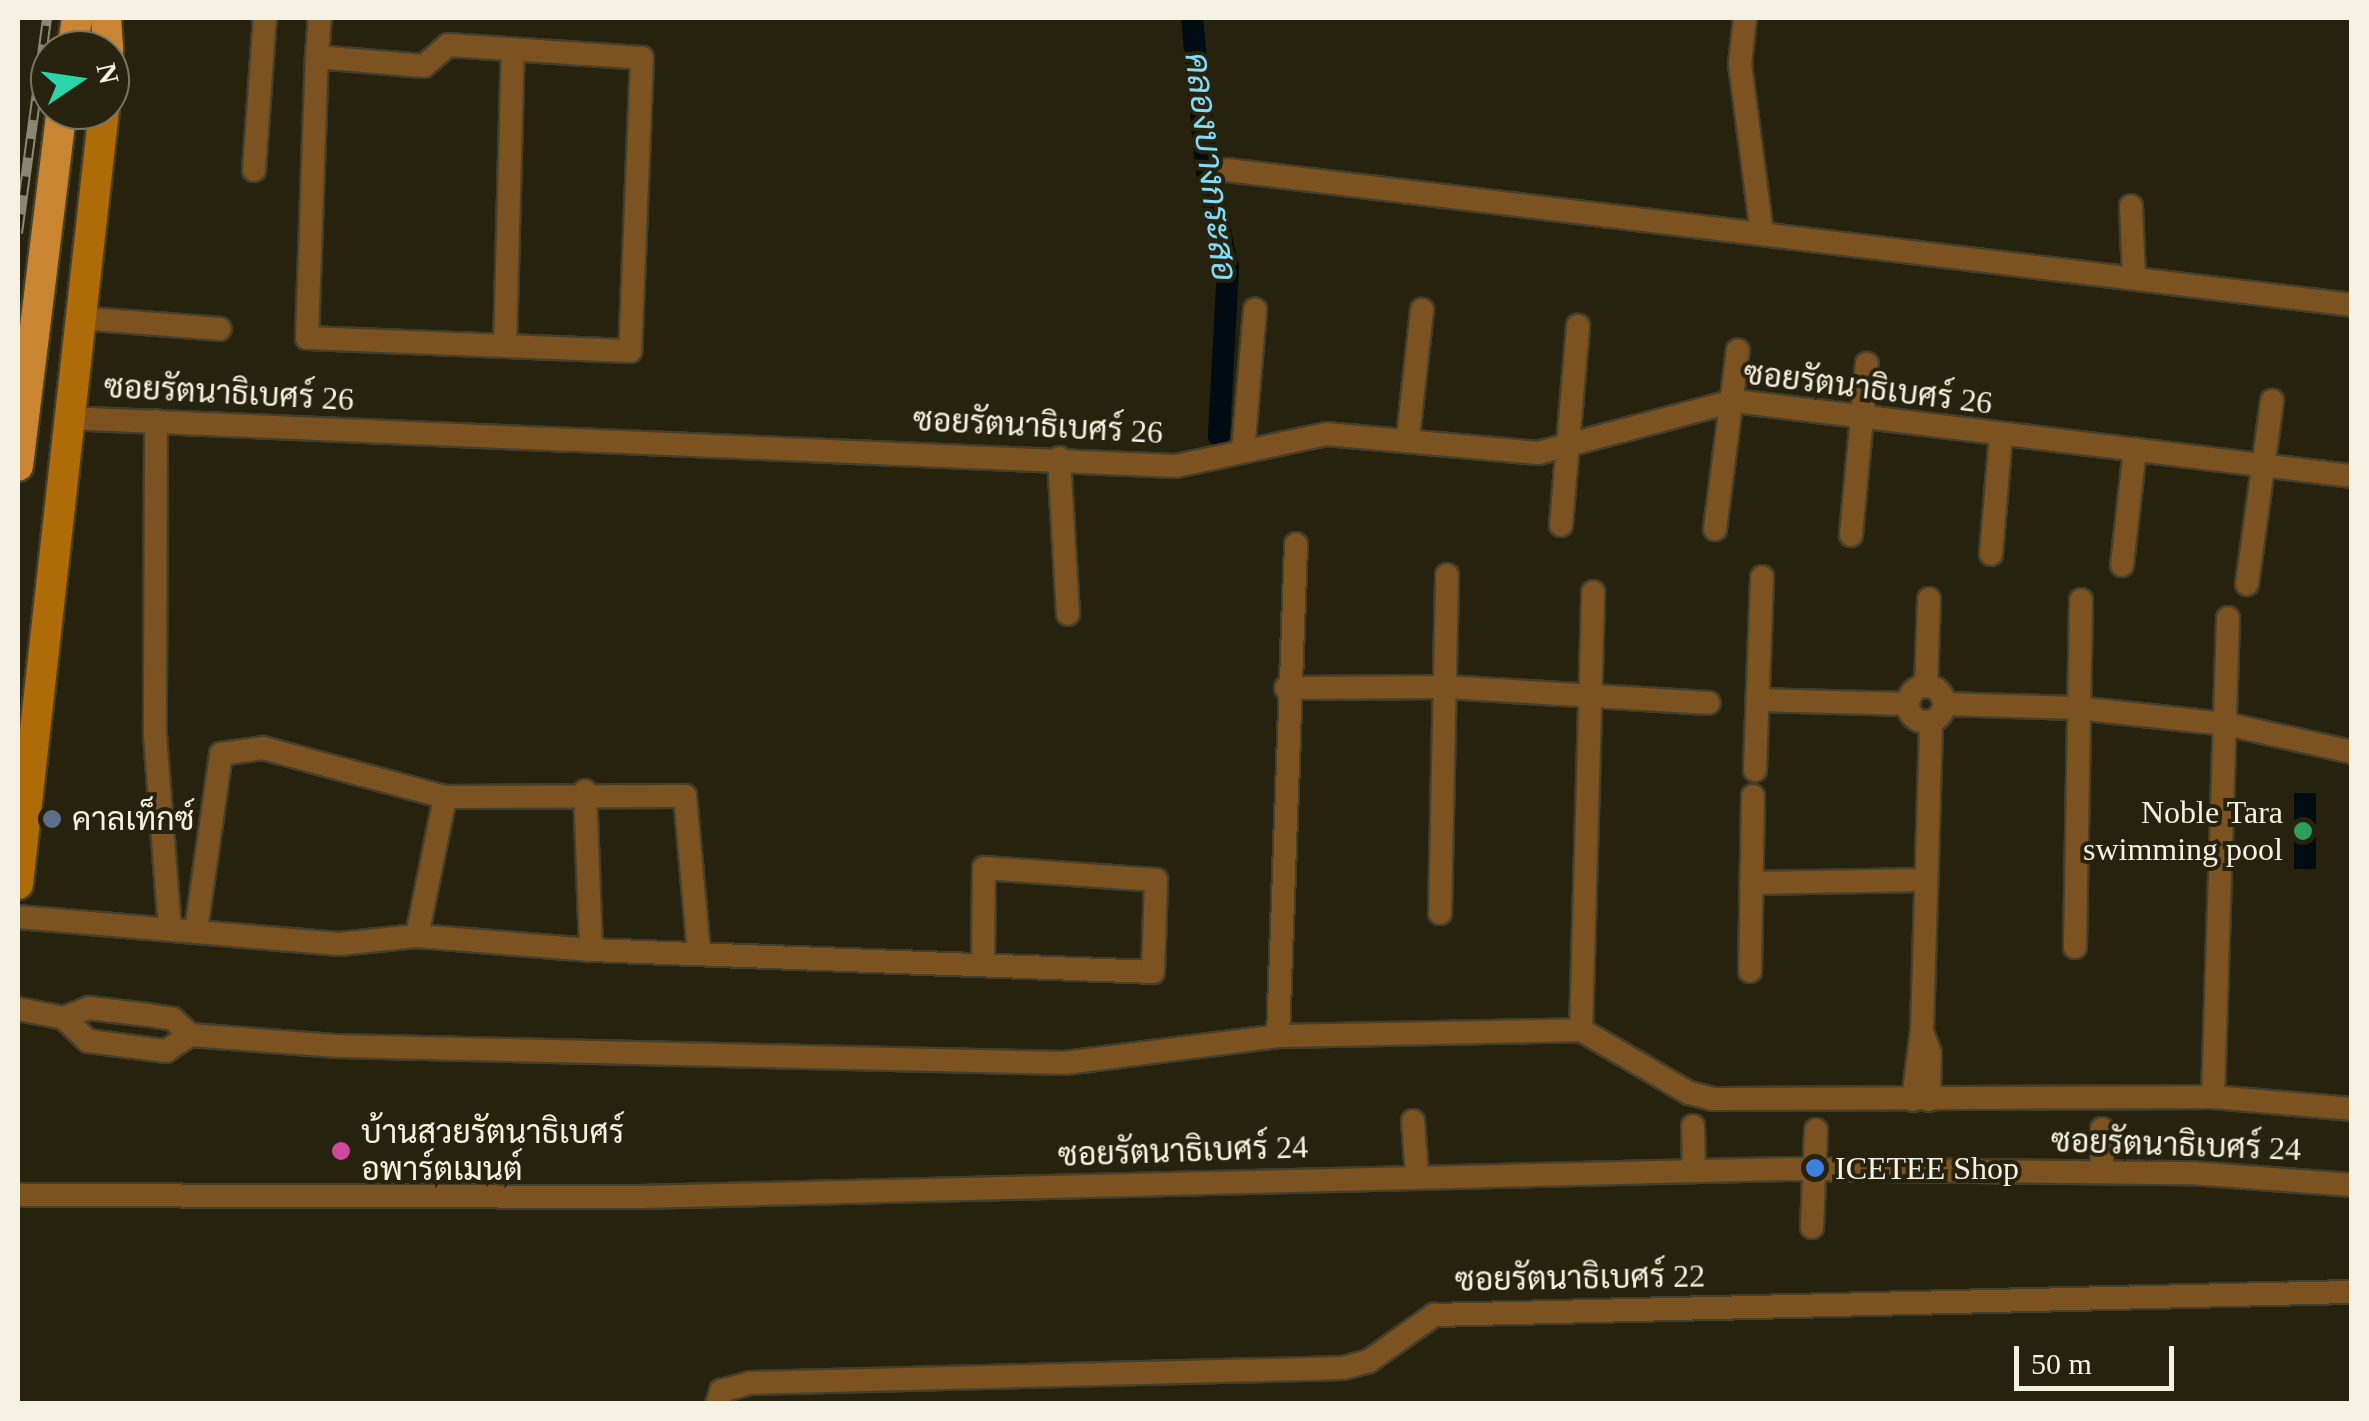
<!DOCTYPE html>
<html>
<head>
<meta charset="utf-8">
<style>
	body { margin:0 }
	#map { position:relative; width:2369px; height:1421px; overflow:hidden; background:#27220d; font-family:"Times New Roman",Sarabun,serif }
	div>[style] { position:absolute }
	.water>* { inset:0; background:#000c11; transform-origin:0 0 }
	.canal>* { height:22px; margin:-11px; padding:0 11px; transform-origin:11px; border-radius:11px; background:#000c11 }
	.roads { filter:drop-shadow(2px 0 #443f2b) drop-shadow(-2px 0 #443f2b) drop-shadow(0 2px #443f2b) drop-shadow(0 -2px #443f2b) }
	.street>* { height:22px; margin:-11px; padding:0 11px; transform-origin:11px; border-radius:11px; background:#7c5221 }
	.street>.ring { margin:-11px; padding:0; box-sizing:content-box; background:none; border:22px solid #7c5221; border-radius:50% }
	.secondary>* { height:30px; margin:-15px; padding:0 15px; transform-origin:15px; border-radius:15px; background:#af6b08 }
	.primary>* { height:30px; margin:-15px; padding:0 15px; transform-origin:15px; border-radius:15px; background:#ca8532 }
	.rail>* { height:10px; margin-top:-5px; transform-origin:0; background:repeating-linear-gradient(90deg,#27220d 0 19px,#8b8776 0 38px); box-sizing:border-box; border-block:2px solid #8b8776 }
	.dots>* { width:28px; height:28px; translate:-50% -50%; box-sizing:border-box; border:5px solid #27220d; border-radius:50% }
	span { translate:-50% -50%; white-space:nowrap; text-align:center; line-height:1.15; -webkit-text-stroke:8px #27220d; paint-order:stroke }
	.street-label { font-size:32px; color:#f5f2e4 }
	.poi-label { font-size:32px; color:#f5f2e4 }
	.right { translate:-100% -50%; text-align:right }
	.left { translate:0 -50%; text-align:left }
	.water-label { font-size:35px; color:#83dbfa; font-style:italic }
	.frame { position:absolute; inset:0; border:20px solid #f5f2e4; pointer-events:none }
	.north { position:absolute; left:30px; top:30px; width:100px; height:100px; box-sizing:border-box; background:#27220d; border:2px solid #797563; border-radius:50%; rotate:77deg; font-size:28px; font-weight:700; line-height:40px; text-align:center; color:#f5f2e4 }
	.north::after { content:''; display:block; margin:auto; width:35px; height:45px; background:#2ad5ac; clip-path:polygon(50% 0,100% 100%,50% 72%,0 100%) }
	.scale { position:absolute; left:2014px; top:1346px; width:160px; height:45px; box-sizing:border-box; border:5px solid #f5f2e4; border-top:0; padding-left:12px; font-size:30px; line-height:35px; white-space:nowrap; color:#f5f2e4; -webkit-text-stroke:8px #27220d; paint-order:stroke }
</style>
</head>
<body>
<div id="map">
	<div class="water">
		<i style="left:2294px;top:793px;width:22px;height:76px"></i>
	</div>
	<div class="canal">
		<i style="left:1192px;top:18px;width:150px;rotate:84.6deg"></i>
		<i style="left:1206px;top:167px;width:103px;rotate:77.7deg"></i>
		<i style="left:1228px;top:268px;width:168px;rotate:93.1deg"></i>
	</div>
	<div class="roads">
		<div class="street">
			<i style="left:1745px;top:18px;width:46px;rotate:96.2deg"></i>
			<i style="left:1740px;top:64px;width:171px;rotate:82.6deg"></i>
			<i style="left:317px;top:57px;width:107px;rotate:4.8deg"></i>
			<i style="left:424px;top:66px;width:32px;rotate:-41deg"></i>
			<i style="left:448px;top:45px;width:194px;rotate:3.8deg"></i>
			<i style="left:642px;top:58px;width:293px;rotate:92.3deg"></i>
			<i style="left:630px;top:351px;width:323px;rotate:-177.7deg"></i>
			<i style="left:307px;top:338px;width:281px;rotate:-88deg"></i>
			<i style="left:317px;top:57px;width:39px;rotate:-86deg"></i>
			<i style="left:254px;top:170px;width:152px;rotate:-85.9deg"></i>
			<i style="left:1227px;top:170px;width:1133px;rotate:6.84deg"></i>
			<i style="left:2131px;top:206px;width:72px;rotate:87.6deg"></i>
			<i style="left:78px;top:318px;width:142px;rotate:4.4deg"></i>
			<i style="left:505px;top:346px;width:297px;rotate:-88.5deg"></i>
			<i style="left:66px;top:418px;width:1111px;rotate:2.48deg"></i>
			<i style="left:1176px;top:466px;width:153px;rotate:-12deg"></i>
			<i style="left:1326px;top:434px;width:213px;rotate:5.1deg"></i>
			<i style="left:1538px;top:453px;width:203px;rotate:-14.9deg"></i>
			<i style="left:1734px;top:401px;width:623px;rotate:6.92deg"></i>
			<i style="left:156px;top:421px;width:314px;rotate:90.2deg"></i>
			<i style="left:155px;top:735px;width:194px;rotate:85.6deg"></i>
			<i style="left:1408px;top:437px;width:128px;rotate:-83.7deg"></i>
			<i style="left:1243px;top:451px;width:142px;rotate:-85.1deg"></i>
			<i style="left:1059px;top:458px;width:156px;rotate:86.7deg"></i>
			<i style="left:1561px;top:525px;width:200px;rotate:-85.1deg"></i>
			<i style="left:1715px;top:529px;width:180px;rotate:-82.7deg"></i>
			<i style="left:1851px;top:535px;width:172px;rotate:-84.7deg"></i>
			<i style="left:1991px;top:554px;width:119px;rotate:-85.2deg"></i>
			<i style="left:2122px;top:565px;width:116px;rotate:-83.6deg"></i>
			<i style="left:2247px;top:584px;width:185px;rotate:-82.2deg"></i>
			<i style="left:1926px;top:686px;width:87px;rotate:-88deg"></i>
			<i class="ring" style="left:1908px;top:686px;width:14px;height:14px"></i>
			<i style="left:1286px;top:688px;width:160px;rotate:-0.4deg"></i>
			<i style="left:1446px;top:687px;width:263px;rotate:3.5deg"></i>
			<i style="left:1758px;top:700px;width:149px;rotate:1.5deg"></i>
			<i style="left:1945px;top:704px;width:131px;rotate:1.7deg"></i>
			<i style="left:2076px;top:708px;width:151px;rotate:6.1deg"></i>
			<i style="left:2226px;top:724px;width:129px;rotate:12.5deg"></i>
			<i style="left:1755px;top:770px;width:193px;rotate:-87.9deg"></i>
			<i style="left:585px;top:791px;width:159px;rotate:87.8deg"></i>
			<i style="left:1751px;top:883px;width:175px;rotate:-1deg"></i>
			<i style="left:1440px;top:913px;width:338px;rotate:-88.8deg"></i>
			<i style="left:18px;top:917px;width:322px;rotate:4.8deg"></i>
			<i style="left:339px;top:944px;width:78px;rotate:-5.9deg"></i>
			<i style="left:417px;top:936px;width:175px;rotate:4.6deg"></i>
			<i style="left:591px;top:950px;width:562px;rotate:2.24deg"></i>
			<i style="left:1153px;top:972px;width:92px;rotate:-88.1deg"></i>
			<i style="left:1156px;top:880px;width:172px;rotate:-176deg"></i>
			<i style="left:984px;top:868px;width:96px;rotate:90.6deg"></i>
			<i style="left:196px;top:930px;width:178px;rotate:-81.9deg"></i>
			<i style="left:221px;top:754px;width:42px;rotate:-8.1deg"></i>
			<i style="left:263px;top:748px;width:188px;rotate:15.1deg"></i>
			<i style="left:445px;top:797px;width:240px;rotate:-0.2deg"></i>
			<i style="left:685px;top:796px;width:158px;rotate:84.9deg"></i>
			<i style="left:417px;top:936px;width:142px;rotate:-78.6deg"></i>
			<i style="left:2075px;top:947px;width:347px;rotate:-89deg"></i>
			<i style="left:1750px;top:971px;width:175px;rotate:-89deg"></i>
			<i style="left:18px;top:1009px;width:47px;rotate:11.1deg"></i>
			<i style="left:64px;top:1018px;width:27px;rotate:-22deg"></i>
			<i style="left:89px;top:1008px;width:59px;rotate:6.8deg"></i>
			<i style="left:148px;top:1015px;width:25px;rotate:9deg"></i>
			<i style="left:173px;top:1019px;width:23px;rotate:43deg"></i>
			<i style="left:64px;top:1018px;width:33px;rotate:44deg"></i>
			<i style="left:88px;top:1041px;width:79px;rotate:7.3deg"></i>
			<i style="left:166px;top:1051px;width:29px;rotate:-34deg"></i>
			<i style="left:190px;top:1035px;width:148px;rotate:4.3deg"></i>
			<i style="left:338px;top:1046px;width:727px;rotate:1.34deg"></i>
			<i style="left:1065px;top:1063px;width:215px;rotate:-7.2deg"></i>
			<i style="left:1278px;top:1036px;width:303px;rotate:-1.1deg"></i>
			<i style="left:1581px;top:1030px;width:125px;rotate:30.3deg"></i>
			<i style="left:1689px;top:1093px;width:25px;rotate:14deg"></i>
			<i style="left:1713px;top:1099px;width:500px;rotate:-0.23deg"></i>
			<i style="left:2213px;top:1097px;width:140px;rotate:4.9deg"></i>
			<i style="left:1581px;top:1030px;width:438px;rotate:-88.4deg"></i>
			<i style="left:1923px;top:1034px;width:20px;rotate:70deg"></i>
			<i style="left:1930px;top:1053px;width:47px;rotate:91.2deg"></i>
			<i style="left:1278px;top:1036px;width:492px;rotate:-87.9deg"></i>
			<i style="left:2213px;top:1097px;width:479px;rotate:-88.2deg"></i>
			<i style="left:1913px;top:1100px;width:71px;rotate:-82.7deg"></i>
			<i style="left:1922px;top:1030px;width:307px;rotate:-88.3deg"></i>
			<i style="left:1413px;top:1121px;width:53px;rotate:85.7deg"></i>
			<i style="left:1693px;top:1126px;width:44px;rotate:88.7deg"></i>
			<i style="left:2102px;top:1129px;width:43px;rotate:90deg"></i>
			<i style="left:18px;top:1195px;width:622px;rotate:0.18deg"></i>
			<i style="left:640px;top:1197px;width:1148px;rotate:-1.4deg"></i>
			<i style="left:1788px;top:1169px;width:404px;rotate:0.6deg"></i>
			<i style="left:2192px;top:1173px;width:160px;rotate:4.3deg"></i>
			<i style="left:1812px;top:1227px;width:97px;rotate:-87.6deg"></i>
			<i style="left:717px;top:1404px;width:14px;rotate:-73deg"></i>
			<i style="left:721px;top:1391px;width:30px;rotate:-15deg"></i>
			<i style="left:750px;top:1383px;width:593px;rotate:-1.45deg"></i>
			<i style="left:1343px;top:1368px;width:27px;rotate:-15deg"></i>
			<i style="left:1369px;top:1361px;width:80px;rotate:-35.3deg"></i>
			<i style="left:1434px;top:1315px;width:918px;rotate:-1.44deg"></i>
		</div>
		<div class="secondary">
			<i style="left:18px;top:884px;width:779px;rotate:-83.66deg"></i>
		</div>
		<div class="primary">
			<i style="left:106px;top:18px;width:32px;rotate:86deg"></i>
			<i style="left:72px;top:50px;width:32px;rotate:-81deg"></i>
			<i style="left:18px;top:466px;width:359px;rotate:-83deg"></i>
		</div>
	</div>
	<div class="rail">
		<i style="left:18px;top:233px;width:217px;rotate:-82.3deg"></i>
	</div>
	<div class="dots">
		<i style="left:52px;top:819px;background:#5c6f8a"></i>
		<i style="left:2303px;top:831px;background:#2e9e5b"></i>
		<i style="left:341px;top:1151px;background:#d1479c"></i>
		<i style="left:1815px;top:1168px;background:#3f7fe0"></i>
	</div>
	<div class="street-label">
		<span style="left:1868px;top:388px;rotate:7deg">ซอยรัตนาธิเบศร์ 26</span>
		<span style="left:229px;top:393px;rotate:3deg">ซอยรัตนาธิเบศร์ 26</span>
		<span style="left:1038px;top:426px;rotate:3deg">ซอยรัตนาธิเบศร์ 26</span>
		<span style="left:2176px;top:1145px;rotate:2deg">ซอยรัตนาธิเบศร์ 24</span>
		<span style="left:1183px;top:1151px;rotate:-2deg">ซอยรัตนาธิเบศร์ 24</span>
		<span style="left:1580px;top:1278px;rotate:-1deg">ซอยรัตนาธิเบศร์ 22</span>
	</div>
	<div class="poi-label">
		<span class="right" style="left:2283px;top:831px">Noble Tara<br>swimming pool</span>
		<span class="left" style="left:72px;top:819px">คาลเท็กซ์</span>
		<span class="left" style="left:361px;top:1151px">บ้านสวยรัตนาธิเบศร์<br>อพาร์ตเมนต์</span>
		<span class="left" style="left:1835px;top:1168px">ICETEE Shop</span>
	</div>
	<div class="water-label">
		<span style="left:1210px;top:167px;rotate:83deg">คลองบางกระสอ</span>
	</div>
	<div class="frame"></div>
	<div class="north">N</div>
	<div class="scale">50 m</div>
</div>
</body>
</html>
